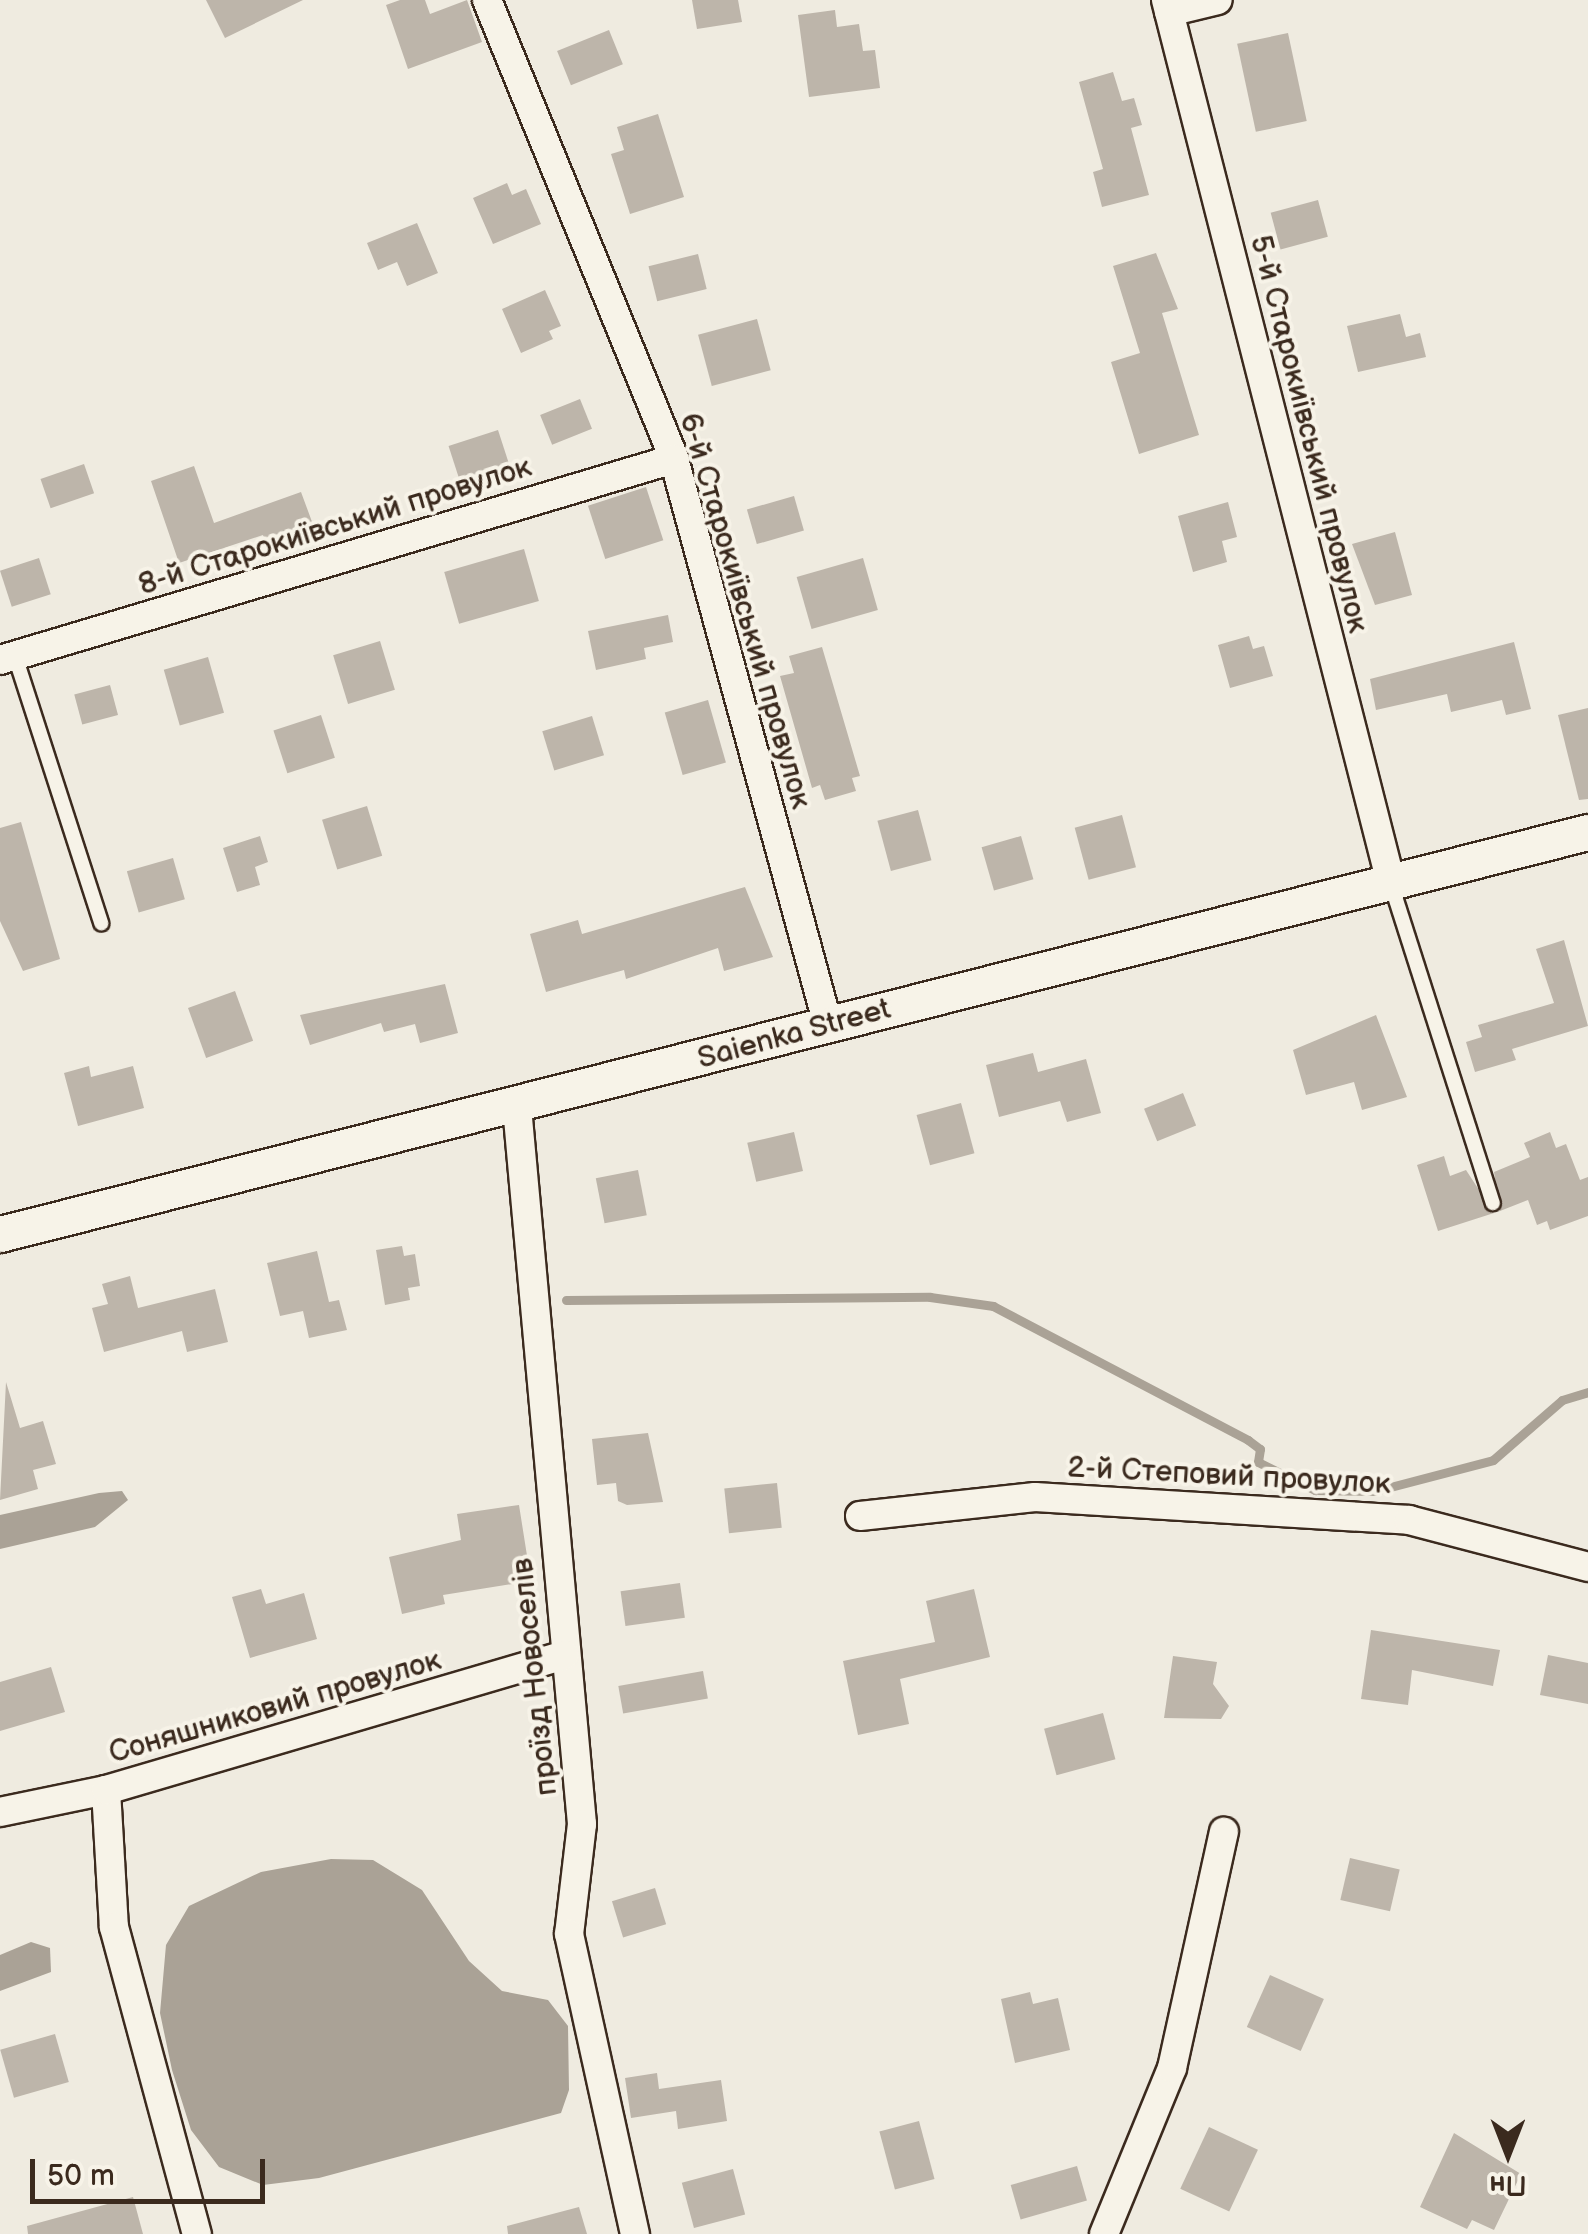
<!DOCTYPE html>
<html>
<head>
<meta charset="utf-8">
<style>
	body { margin:0 }
	#map { position:relative; width:1588px; height:2234px; overflow:hidden; background:#efebe0; font-family:"Balsamiq Sans",sans-serif }
	div>[style] { position:absolute }
	.water>* { inset:0; background:#aaa296 }
	.stream>* { height:9px; margin:-4.5px; padding:0 4.5px; transform-origin:4.5px; border-radius:4.5px; background:#aaa296 }
	.building>* { inset:0; background:#bdb5aa; transform-origin:0 0 }
	.roads { filter:drop-shadow(2px 0 #3b2a1e) drop-shadow(-2px 0 #3b2a1e) drop-shadow(0 2px #3b2a1e) drop-shadow(0 -2px #3b2a1e) }
	.service>* { height:14px; margin:-7px; padding:0 7px; transform-origin:7px; border-radius:7px; background:#f7f3e8 }
	.minor>* { height:28px; margin:-14px; padding:0 14px; transform-origin:14px; border-radius:14px; background:#f7f3e8 }
	.tertiary>* { height:35px; margin:-17.5px; padding:0 17.5px; transform-origin:17.5px; border-radius:17.5px; background:#f7f3e8 }
	span { translate:-50% -50%; white-space:nowrap; text-align:center; line-height:1.15; -webkit-text-stroke:8px #f7f3e8; paint-order:stroke }
	.street-label { font-size:30px; color:#3b2a1e }
	.north { position:absolute; left:1458px; top:2104px; width:100px; height:100px; -webkit-text-stroke:8px #f7f3e8; paint-order:stroke; rotate:180deg; font-size:28px; font-weight:700; line-height:40px; text-align:center; color:#3b2a1e }
	.north::after { content:''; display:block; margin:auto; width:35px; height:45px; background:#3b2a1e; clip-path:polygon(50% 0,100% 100%,50% 72%,0 100%) }
	.scale { position:absolute; left:30px; top:2159px; width:235px; height:45px; box-sizing:border-box; border:5px solid #3b2a1e; border-top:0; padding-left:12px; font-size:30px; line-height:35px; white-space:nowrap; color:#3b2a1e; -webkit-text-stroke:8px #f7f3e8; paint-order:stroke }
</style>
</head>
<body>
<div id="map">
	<div class="water">
		<i style="clip-path:polygon(99px 1493px,122px 1491px,128px 1500px,95px 1527px,0 1549px,0 1515px)"></i>
		<i style="clip-path:polygon(331px 1859px,373px 1860px,422px 1890px,469px 1961px,502px 1991px,548px 2000px,568px 2026px,569px 2090px,561px 2113px,319px 2178px,263px 2185px,219px 2167px,191px 2130px,172px 2070px,160px 2013px,166px 1945px,189px 1906px,261px 1872px)"></i>
		<i style="clip-path:polygon(31px 1942px,50px 1948px,51px 1972px,0 1991px,0 1955px)"></i>
	</div>
	<div class="stream">
		<i style="left:566px;top:1300px;width:364px;rotate:-0.5deg"></i>
		<i style="left:930px;top:1297px;width:64px;rotate:8.1deg"></i>
		<i style="left:993px;top:1306px;width:288px;rotate:27.7deg"></i>
		<i style="left:1248px;top:1440px;width:15px;rotate:37deg"></i>
		<i style="left:1260px;top:1449px;width:13px;rotate:99deg"></i>
		<i style="left:1258px;top:1462px;width:64px;rotate:26.2deg"></i>
		<i style="left:1315px;top:1490px;width:60px;rotate:1deg"></i>
		<i style="left:1375px;top:1491px;width:122px;rotate:-14.7deg"></i>
		<i style="left:1493px;top:1460px;width:91px;rotate:-41deg"></i>
		<i style="left:1562px;top:1400px;width:27px;rotate:-17deg"></i>
	</div>
	<div class="building">
		<i style="clip-path:polygon(206px 0,303px 0,225px 38px)"></i>
		<i style="clip-path:polygon(400px 0,425px 0,430px 14px,467px 0,482px 42px,408px 69px,386px 5px)"></i>
		<i style="clip-path:polygon(692px 0,738px 0,742px 22px,697px 29px)"></i>
		<i style="clip-path:polygon(835px 10px,837px 27px,859px 24px,863px 51px,875px 50px,880px 88px,809px 97px,798px 15px)"></i>
		<i style="left:609px;top:30px;width:37px;height:56px;rotate:68deg"></i>
		<i style="left:1288px;top:33px;width:90px;height:52px;rotate:78deg"></i>
		<i style="clip-path:polygon(1113px 72px,1122px 101px,1134px 98px,1142px 125px,1131px 128px,1149px 195px,1102px 207px,1093px 172px,1103px 169px,1079px 82px)"></i>
		<i style="clip-path:polygon(658px 114px,684px 197px,630px 214px,611px 154px,624px 150px,617px 127px)"></i>
		<i style="clip-path:polygon(507px 183px,512px 195px,526px 189px,541px 224px,493px 244px,473px 198px)"></i>
		<i style="left:1318px;top:200px;width:38px;height:49px;rotate:75deg"></i>
		<i style="clip-path:polygon(417px 223px,438px 273px,407px 286px,397px 262px,378px 270px,367px 243px)"></i>
		<i style="clip-path:polygon(1156px 253px,1178px 309px,1162px 313px,1199px 435px,1139px 454px,1111px 362px,1140px 353px,1113px 266px)"></i>
		<i style="left:698px;top:254px;width:36px;height:51px;rotate:76deg"></i>
		<i style="clip-path:polygon(545px 290px,561px 326px,549px 331px,553px 339px,521px 353px,502px 309px)"></i>
		<i style="clip-path:polygon(1400px 314px,1406px 337px,1420px 333px,1426px 357px,1358px 372px,1347px 326px)"></i>
		<i style="left:757px;top:319px;width:53px;height:61px;rotate:75deg"></i>
		<i style="left:580px;top:399px;width:32px;height:43px;rotate:68deg"></i>
		<i style="left:498px;top:430px;width:39px;height:52px;rotate:72deg"></i>
		<i style="left:84px;top:464px;width:31px;height:46px;rotate:71deg"></i>
		<i style="clip-path:polygon(194px 466px,214px 523px,301px 492px,318px 538px,270px 556px,263px 535px,179px 563px,151px 481px)"></i>
		<i style="left:646px;top:487px;width:56px;height:61px;rotate:72deg"></i>
		<i style="left:794px;top:496px;width:36px;height:49px;rotate:74deg"></i>
		<i style="clip-path:polygon(1228px 502px,1237px 537px,1222px 541px,1227px 562px,1193px 572px,1178px 516px)"></i>
		<i style="clip-path:polygon(1395px 532px,1412px 595px,1375px 605px,1352px 544px)"></i>
		<i style="left:524px;top:549px;width:54px;height:83px;rotate:74deg"></i>
		<i style="left:39px;top:558px;width:38px;height:41px;rotate:72deg"></i>
		<i style="left:863px;top:558px;width:54px;height:69px;rotate:74deg"></i>
		<i style="clip-path:polygon(668px 615px,673px 642px,644px 648px,646px 659px,596px 670px,588px 631px)"></i>
		<i style="clip-path:polygon(1249px 636px,1253px 649px,1264px 646px,1273px 676px,1230px 688px,1218px 645px)"></i>
		<i style="left:380px;top:641px;width:51px;height:49px;rotate:73deg"></i>
		<i style="clip-path:polygon(1514px 642px,1531px 709px,1506px 715px,1502px 700px,1451px 712px,1447px 694px,1376px 710px,1370px 679px)"></i>
		<i style="clip-path:polygon(822px 647px,860px 776px,852px 778px,856px 791px,825px 800px,820px 785px,812px 788px,780px 676px,794px 673px,789px 656px)"></i>
		<i style="left:208px;top:657px;width:58px;height:46px;rotate:74deg"></i>
		<i style="left:110px;top:685px;width:31px;height:37px;rotate:75deg"></i>
		<i style="left:708px;top:700px;width:65px;height:45px;rotate:74deg"></i>
		<i style="clip-path:polygon(1588px 708px,1588px 799px,1579px 800px,1558px 715px)"></i>
		<i style="left:321px;top:715px;width:45px;height:50px;rotate:72deg"></i>
		<i style="left:592px;top:716px;width:41px;height:52px;rotate:73deg"></i>
		<i style="left:367px;top:806px;width:52px;height:47px;rotate:73deg"></i>
		<i style="left:918px;top:810px;width:52px;height:42px;rotate:75deg"></i>
		<i style="left:1122px;top:815px;width:54px;height:49px;rotate:75deg"></i>
		<i style="clip-path:polygon(21px 822px,60px 959px,23px 971px,0 921px,0 828px)"></i>
		<i style="clip-path:polygon(260px 836px,268px 862px,255px 867px,260px 885px,237px 892px,223px 848px)"></i>
		<i style="left:1021px;top:836px;width:45px;height:41px;rotate:74deg"></i>
		<i style="left:173px;top:858px;width:43px;height:48px;rotate:74deg"></i>
		<i style="clip-path:polygon(745px 887px,773px 957px,724px 971px,718px 948px,626px 979px,624px 970px,546px 992px,530px 934px,578px 920px,582px 934px)"></i>
		<i style="clip-path:polygon(1564px 940px,1588px 1026px,1512px 1049px,1516px 1060px,1475px 1072px,1466px 1042px,1482px 1037px,1478px 1025px,1554px 1003px,1536px 949px)"></i>
		<i style="clip-path:polygon(445px 984px,458px 1033px,420px 1043px,415px 1024px,384px 1032px,381px 1023px,310px 1045px,300px 1015px)"></i>
		<i style="left:235px;top:991px;width:53px;height:50px;rotate:70deg"></i>
		<i style="clip-path:polygon(1376px 1015px,1407px 1097px,1362px 1110px,1354px 1082px,1306px 1095px,1293px 1050px)"></i>
		<i style="clip-path:polygon(1033px 1053px,1038px 1072px,1086px 1059px,1101px 1113px,1067px 1122px,1060px 1101px,999px 1117px,986px 1065px)"></i>
		<i style="clip-path:polygon(89px 1066px,91px 1077px,133px 1066px,144px 1108px,78px 1126px,64px 1073px)"></i>
		<i style="left:1183px;top:1093px;width:35px;height:42px;rotate:68deg"></i>
		<i style="left:961px;top:1103px;width:52px;height:46px;rotate:75deg"></i>
		<i style="left:794px;top:1132px;width:40px;height:48px;rotate:77deg"></i>
		<i style="clip-path:polygon(1550px 1132px,1556px 1148px,1566px 1144px,1580px 1180px,1588px 1177px,1588px 1216px,1550px 1230px,1547px 1221px,1537px 1225px,1528px 1200px,1500px 1211px,1494px 1172px,1530px 1157px,1524px 1143px)"></i>
		<i style="clip-path:polygon(1444px 1156px,1450px 1176px,1466px 1170px,1494px 1213px,1438px 1231px,1417px 1165px)"></i>
		<i style="left:638px;top:1170px;width:46px;height:43px;rotate:79deg"></i>
		<i style="clip-path:polygon(402px 1246px,404px 1256px,415px 1254px,420px 1286px,408px 1288px,410px 1300px,385px 1305px,376px 1250px)"></i>
		<i style="clip-path:polygon(317px 1251px,329px 1302px,339px 1300px,347px 1330px,309px 1338px,303px 1311px,280px 1316px,267px 1263px)"></i>
		<i style="clip-path:polygon(130px 1276px,138px 1308px,215px 1289px,228px 1342px,187px 1352px,182px 1331px,104px 1352px,92px 1308px,108px 1304px,102px 1284px)"></i>
		<i style="clip-path:polygon(6px 1382px,20px 1428px,43px 1421px,56px 1464px,33px 1470px,38px 1489px,0 1500px)"></i>
		<i style="clip-path:polygon(648px 1433px,663px 1502px,627px 1505px,618px 1501px,616px 1483px,597px 1485px,592px 1439px)"></i>
		<i style="left:777px;top:1483px;width:45px;height:53px;rotate:84deg"></i>
		<i style="clip-path:polygon(519px 1505px,531px 1581px,443px 1595px,445px 1604px,402px 1614px,389px 1557px,461px 1540px,457px 1514px)"></i>
		<i style="left:680px;top:1583px;width:35px;height:60px;rotate:82deg"></i>
		<i style="clip-path:polygon(261px 1589px,266px 1604px,304px 1593px,317px 1639px,250px 1658px,232px 1597px)"></i>
		<i style="clip-path:polygon(974px 1589px,990px 1657px,900px 1679px,909px 1724px,858px 1735px,843px 1661px,935px 1642px,926px 1601px)"></i>
		<i style="clip-path:polygon(1371px 1630px,1500px 1650px,1493px 1686px,1412px 1670px,1408px 1705px,1361px 1699px)"></i>
		<i style="clip-path:polygon(1548px 1655px,1588px 1663px,1588px 1704px,1540px 1695px)"></i>
		<i style="clip-path:polygon(1173px 1656px,1217px 1662px,1213px 1684px,1229px 1706px,1221px 1719px,1164px 1718px)"></i>
		<i style="clip-path:polygon(51px 1667px,65px 1712px,0 1731px,0 1682px)"></i>
		<i style="left:703px;top:1671px;width:28px;height:86px;rotate:80deg"></i>
		<i style="left:1103px;top:1713px;width:48px;height:61px;rotate:75deg"></i>
		<i style="left:1350px;top:1858px;width:51px;height:43px;rotate:13deg"></i>
		<i style="left:655px;top:1888px;width:38px;height:45px;rotate:73deg"></i>
		<i style="left:1270px;top:1975px;width:59px;height:57px;rotate:24deg"></i>
		<i style="clip-path:polygon(1030px 1992px,1033px 2004px,1058px 1998px,1070px 2050px,1015px 2063px,1001px 1999px)"></i>
		<i style="left:55px;top:2034px;width:50px;height:57px;rotate:74deg"></i>
		<i style="clip-path:polygon(657px 2073px,659px 2089px,721px 2080px,727px 2121px,678px 2129px,676px 2111px,631px 2118px,625px 2078px)"></i>
		<i style="left:919px;top:2121px;width:60px;height:41px;rotate:75deg"></i>
		<i style="left:1209px;top:2127px;width:54px;height:68px;rotate:25deg"></i>
		<i style="clip-path:polygon(1454px 2133px,1521px 2174px,1494px 2230px,1472px 2220px,1467px 2229px,1420px 2207px)"></i>
		<i style="left:1077px;top:2166px;width:36px;height:69px;rotate:74deg"></i>
		<i style="left:733px;top:2169px;width:47px;height:53px;rotate:75deg"></i>
		<i style="clip-path:polygon(133px 2197px,143px 2234px,28px 2234px,27px 2226px)"></i>
		<i style="clip-path:polygon(579px 2207px,587px 2234px,508px 2234px,507px 2226px)"></i>
	</div>
	<div class="roads">
		<div class="service">
			<i style="left:15px;top:656px;width:281px;rotate:72.1deg"></i>
			<i style="left:1391px;top:884px;width:335px;rotate:72.3deg"></i>
		</div>
		<div class="minor">
			<i style="left:487px;top:0;width:496px;rotate:67.8deg"></i>
			<i style="left:674px;top:459px;width:587px;rotate:74.78deg"></i>
			<i style="left:1166px;top:0;width:911px;rotate:75.7deg"></i>
			<i style="left:1169px;top:12px;width:50px;rotate:-13.8deg"></i>
			<i style="left:0;top:660px;width:703px;rotate:-16.61deg"></i>
			<i style="left:517px;top:1107px;width:720px;rotate:84.82deg"></i>
			<i style="left:582px;top:1824px;width:111px;rotate:96.7deg"></i>
			<i style="left:569px;top:1934px;width:307px;rotate:77.6deg"></i>
			<i style="left:860px;top:1516px;width:176px;rotate:-6.2deg"></i>
			<i style="left:1035px;top:1497px;width:375px;rotate:3.5deg"></i>
			<i style="left:1409px;top:1520px;width:185px;rotate:14.7deg"></i>
			<i style="left:106px;top:1790px;width:137px;rotate:86.7deg"></i>
			<i style="left:114px;top:1927px;width:318px;rotate:74.9deg"></i>
			<i style="left:0;top:1812px;width:108px;rotate:-11.7deg"></i>
			<i style="left:106px;top:1790px;width:478px;rotate:-16.4deg"></i>
			<i style="left:1104px;top:2234px;width:179px;rotate:-67.7deg"></i>
			<i style="left:1172px;top:2068px;width:242px;rotate:-77.6deg"></i>
		</div>
		<div class="tertiary">
			<i style="left:0;top:1234px;width:1638px;rotate:-14.21deg"></i>
		</div>
	</div>
	<div class="street-label">
		<span style="left:1309px;top:434px;rotate:76deg">5-й Старокиївський провулок</span>
		<span style="left:335px;top:526px;rotate:-17deg">8-й Старокиївський провулок</span>
		<span style="left:745px;top:611px;rotate:74deg">6-й Старокиївський провулок</span>
		<span style="left:794px;top:1034px;rotate:-15deg">Saienka Street</span>
		<span style="left:1229px;top:1476px;rotate:3deg">2-й Степовий провулок</span>
		<span style="left:535px;top:1677px;rotate:-96deg">проїзд Новоселів</span>
		<span style="left:275px;top:1707px;rotate:-16deg">Соняшниковий провулок</span>
	</div>
	<div class="north">Пн</div>
	<div class="scale">50 m</div>
</div>
</body>
</html>
